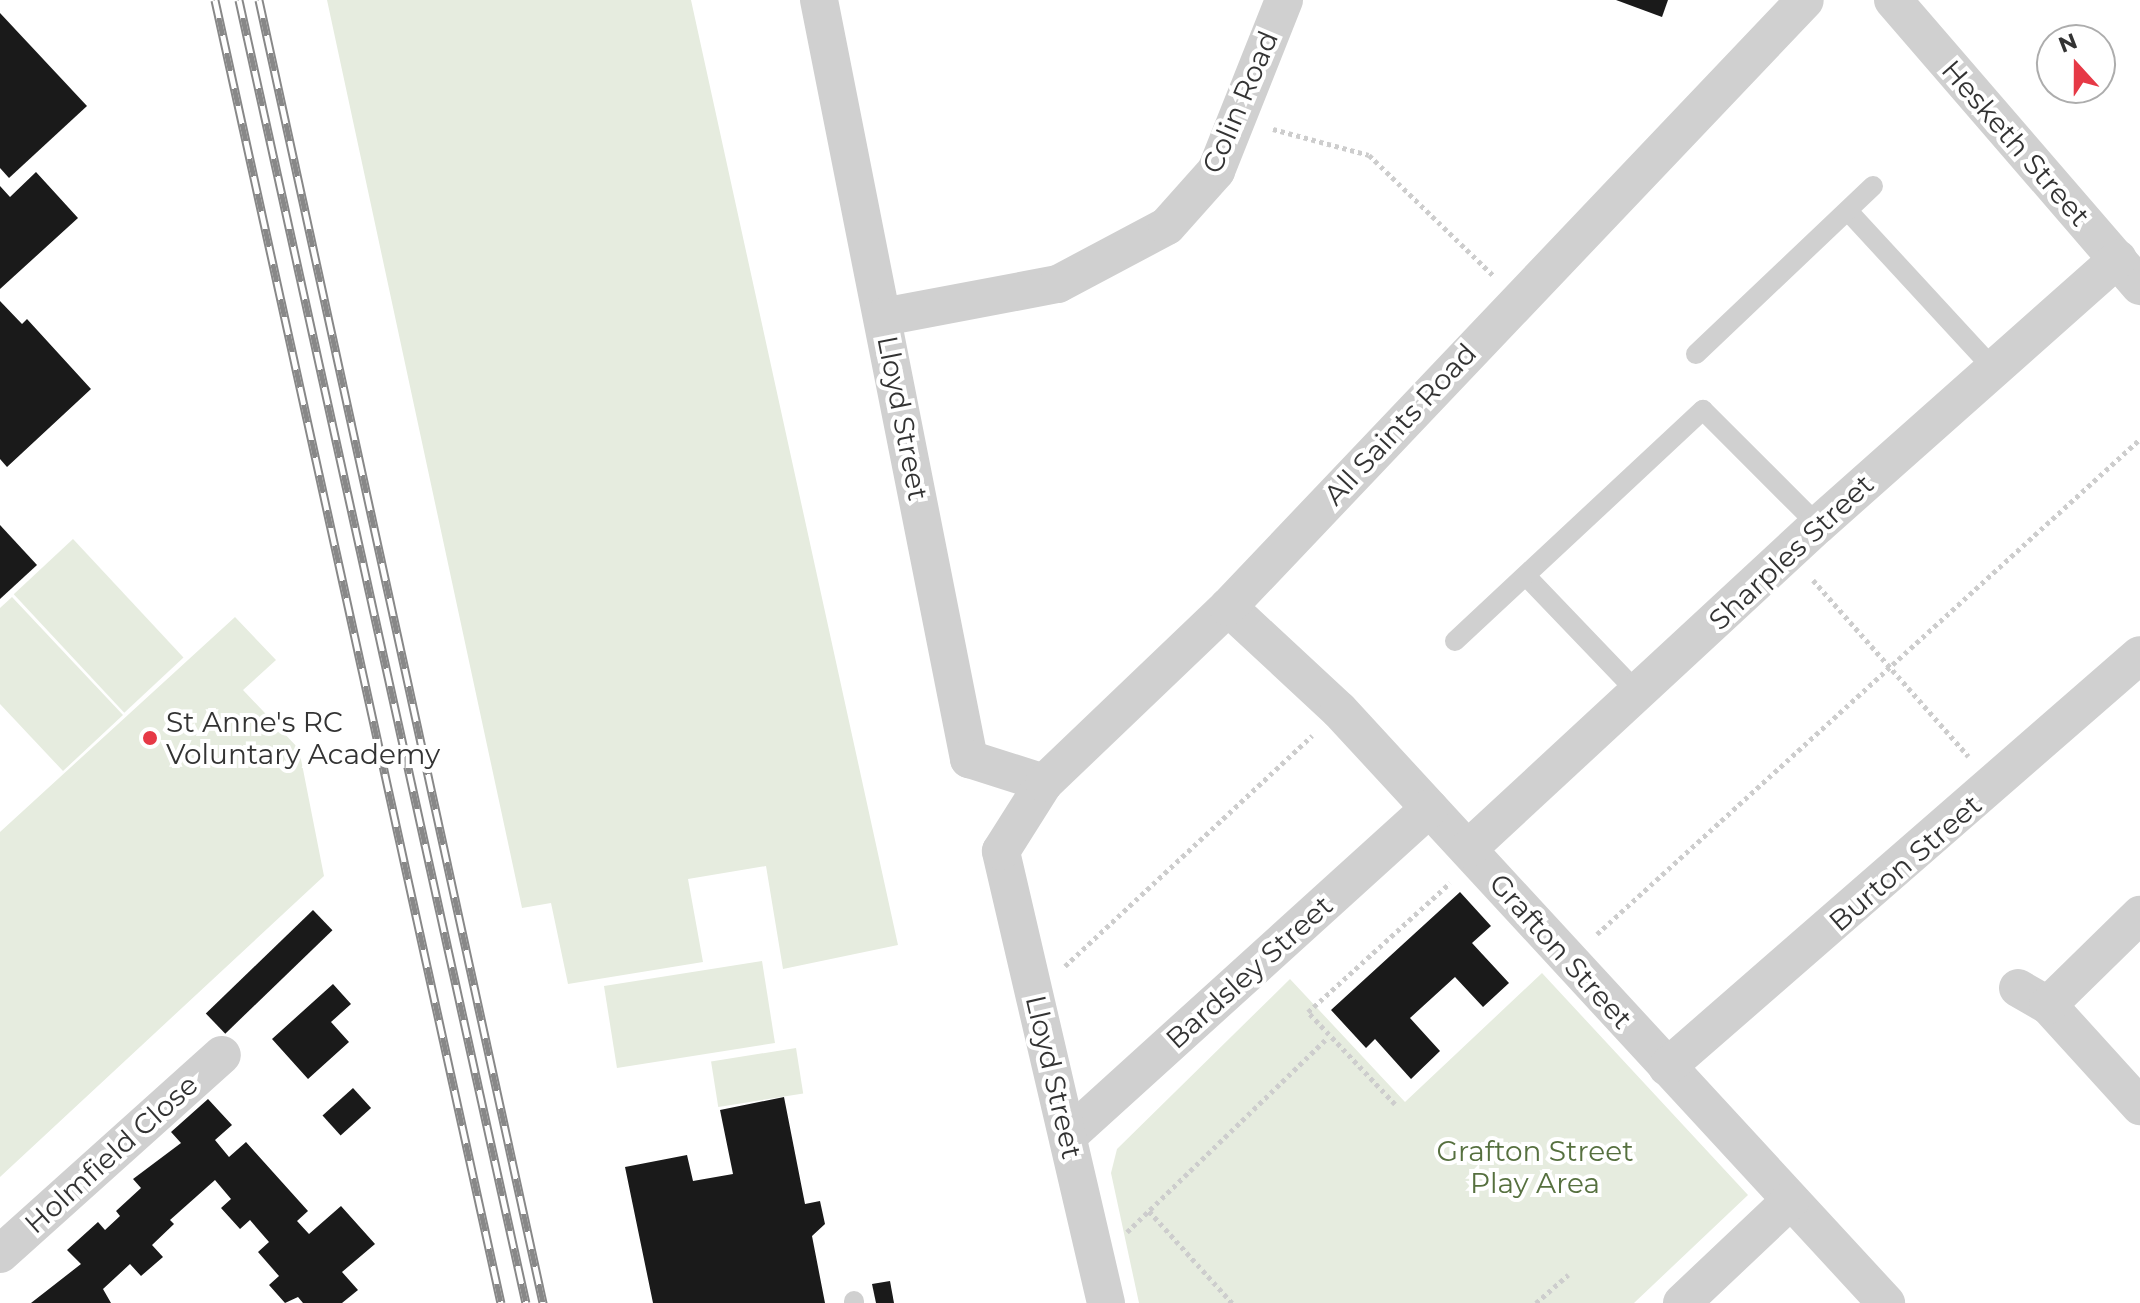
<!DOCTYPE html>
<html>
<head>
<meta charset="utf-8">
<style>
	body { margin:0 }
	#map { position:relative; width:2140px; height:1303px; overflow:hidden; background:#fff; font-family:Montserrat,sans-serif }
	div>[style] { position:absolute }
	.green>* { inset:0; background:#e6ecdf; transform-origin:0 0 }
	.building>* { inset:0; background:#1a1a1a; transform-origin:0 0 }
	.path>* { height:5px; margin-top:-2.5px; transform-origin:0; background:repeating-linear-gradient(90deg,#cdcdcd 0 4px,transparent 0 8px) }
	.service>* { height:20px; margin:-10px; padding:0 10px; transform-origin:10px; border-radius:10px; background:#d0d0d0 }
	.minor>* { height:38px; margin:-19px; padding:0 19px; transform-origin:19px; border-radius:19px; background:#d0d0d0 }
	.rail>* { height:9px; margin-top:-4.5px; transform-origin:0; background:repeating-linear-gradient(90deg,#fff 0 18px,#888 0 36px); box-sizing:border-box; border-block:2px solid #888 }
	.dots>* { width:22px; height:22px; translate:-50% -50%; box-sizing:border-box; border:4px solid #fff; border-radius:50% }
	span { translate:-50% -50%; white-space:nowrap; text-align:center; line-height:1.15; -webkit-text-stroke:8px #fff; paint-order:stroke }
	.street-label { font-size:28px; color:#333 }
	.poi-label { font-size:28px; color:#333 }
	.left { translate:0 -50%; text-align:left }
	.park-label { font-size:28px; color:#56703f }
	.north { position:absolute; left:2036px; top:24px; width:80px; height:80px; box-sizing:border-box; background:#fff; border:2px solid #adadad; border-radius:50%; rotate:339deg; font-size:22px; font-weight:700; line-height:32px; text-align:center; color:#333 }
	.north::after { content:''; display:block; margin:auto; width:28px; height:36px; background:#e63946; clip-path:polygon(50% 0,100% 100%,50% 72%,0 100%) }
</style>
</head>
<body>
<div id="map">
	<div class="green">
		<i style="clip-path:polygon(327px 0,691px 0,898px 945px,783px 969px,766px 866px,688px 879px,703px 962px,568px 984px,551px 903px,522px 908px)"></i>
		<i style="left:73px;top:539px;width:162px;height:81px;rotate:47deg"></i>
		<i style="clip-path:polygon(12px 597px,123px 715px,63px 771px,0 704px,0 608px)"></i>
		<i style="clip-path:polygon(235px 617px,276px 660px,243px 690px,299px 749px,324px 876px,0 1177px,0 832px)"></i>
		<i style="left:762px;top:961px;width:83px;height:160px;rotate:81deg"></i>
		<i style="clip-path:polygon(1542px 973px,1748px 1195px,1634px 1303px,1139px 1303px,1111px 1173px,1117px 1149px,1290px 979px,1405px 1102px)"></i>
		<i style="left:796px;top:1048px;width:46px;height:86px;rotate:81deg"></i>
	</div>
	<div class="building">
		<i style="clip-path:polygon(1616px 0,1668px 0,1662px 17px)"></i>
		<i style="clip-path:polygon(0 13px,87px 106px,9px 178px,0 168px)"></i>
		<i style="clip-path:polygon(36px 172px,78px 218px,0 289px,0 186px,10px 197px)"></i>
		<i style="clip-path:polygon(0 301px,22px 324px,27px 319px,91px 389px,7px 467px,0 459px)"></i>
		<i style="clip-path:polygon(0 525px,37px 565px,0 599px)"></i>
		<i style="clip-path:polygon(1460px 892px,1491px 926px,1472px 943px,1509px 983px,1483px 1007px,1455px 977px,1410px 1018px,1440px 1051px,1411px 1079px,1375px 1039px,1366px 1048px,1331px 1010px)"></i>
		<i style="left:313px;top:910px;width:28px;height:149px;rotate:46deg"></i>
		<i style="clip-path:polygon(333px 984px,351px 1004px,331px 1022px,349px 1042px,308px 1079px,272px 1039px)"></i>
		<i style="left:353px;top:1088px;width:27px;height:41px;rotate:48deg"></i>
		<i style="clip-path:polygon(784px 1097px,805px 1204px,820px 1201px,825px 1224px,812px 1236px,825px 1303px,653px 1303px,625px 1167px,687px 1155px,693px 1181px,733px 1174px,720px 1110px)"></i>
		<i style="clip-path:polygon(208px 1099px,232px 1125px,215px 1140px,229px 1157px,246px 1142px,308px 1211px,297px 1221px,309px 1234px,341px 1206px,375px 1244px,342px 1272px,358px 1290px,342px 1303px,303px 1303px,298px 1297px,285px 1303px,269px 1285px,279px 1276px,258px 1252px,269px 1242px,250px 1220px,240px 1229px,221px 1208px,231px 1199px,215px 1180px,170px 1220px,174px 1224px,152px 1245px,163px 1257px,141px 1276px,130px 1264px,103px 1289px,111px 1303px,31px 1303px,81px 1264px,67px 1250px,98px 1222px,105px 1230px,120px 1216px,116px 1211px,141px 1188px,133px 1179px,181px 1143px,171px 1132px)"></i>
		<i style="clip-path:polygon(890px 1281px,894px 1303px,876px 1303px,872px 1284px)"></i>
	</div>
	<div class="path">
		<i style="left:1273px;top:129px;width:99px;rotate:15.2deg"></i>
		<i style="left:1369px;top:155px;width:174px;rotate:44.1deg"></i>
		<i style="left:1813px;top:580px;width:235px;rotate:48.6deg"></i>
		<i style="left:1597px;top:934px;width:735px;rotate:-42.35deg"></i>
		<i style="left:1065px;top:966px;width:338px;rotate:-43deg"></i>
		<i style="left:1395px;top:1104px;width:127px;rotate:-133.4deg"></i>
		<i style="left:1308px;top:1012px;width:192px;rotate:-42.3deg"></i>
		<i style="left:1149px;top:1211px;width:124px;rotate:47.9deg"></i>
		<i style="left:1127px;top:1232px;width:279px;rotate:-44.1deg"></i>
		<i style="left:1536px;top:1303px;width:43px;rotate:-41.2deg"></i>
	</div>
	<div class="service">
		<i style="left:1848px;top:211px;width:215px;rotate:47.3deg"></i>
		<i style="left:1696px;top:354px;width:244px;rotate:-43.5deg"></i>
		<i style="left:1526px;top:576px;width:163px;rotate:46.2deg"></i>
		<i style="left:1455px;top:641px;width:339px;rotate:-43deg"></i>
		<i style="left:1703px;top:410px;width:163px;rotate:45deg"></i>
		<i style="left:854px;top:1301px;width:2px;rotate:90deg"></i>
	</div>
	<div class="minor">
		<i style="left:819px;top:0;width:774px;rotate:78.82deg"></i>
		<i style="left:969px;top:759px;width:79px;rotate:17.7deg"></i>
		<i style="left:1893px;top:0;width:378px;rotate:49.2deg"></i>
		<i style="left:883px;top:317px;width:178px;rotate:-10.7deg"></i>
		<i style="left:1058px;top:284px;width:123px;rotate:-28deg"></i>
		<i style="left:1167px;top:226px;width:74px;rotate:-48.3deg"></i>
		<i style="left:1216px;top:171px;width:184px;rotate:-68.3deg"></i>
		<i style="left:1228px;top:607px;width:151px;rotate:42.9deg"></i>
		<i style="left:1339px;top:710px;width:807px;rotate:47.31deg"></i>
		<i style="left:1468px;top:849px;width:477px;rotate:-42.8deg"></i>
		<i style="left:1818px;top:525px;width:401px;rotate:-41.6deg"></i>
		<i style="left:2018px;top:988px;width:34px;rotate:30deg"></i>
		<i style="left:2048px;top:1005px;width:137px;rotate:47.7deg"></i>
		<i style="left:2048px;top:1005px;width:129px;rotate:-44.4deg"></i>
		<i style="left:1667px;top:1067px;width:627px;rotate:-41.06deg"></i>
		<i style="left:1068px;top:1136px;width:488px;rotate:-42.2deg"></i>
		<i style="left:0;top:1254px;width:298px;rotate:-41.9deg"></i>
		<i style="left:1106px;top:1303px;width:464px;rotate:-103.1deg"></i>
		<i style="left:1001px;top:851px;width:80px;rotate:-57.7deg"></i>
		<i style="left:1044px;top:783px;width:255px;rotate:-43.7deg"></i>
		<i style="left:1228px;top:607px;width:837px;rotate:-46.45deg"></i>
		<i style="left:1682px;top:1303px;width:149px;rotate:-43.4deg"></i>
	</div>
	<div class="rail">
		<i style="left:215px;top:0;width:1334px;rotate:77.62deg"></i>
		<i style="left:239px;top:0;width:1334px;rotate:77.58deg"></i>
		<i style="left:259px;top:0;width:1334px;rotate:77.7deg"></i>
	</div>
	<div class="dots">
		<i style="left:150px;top:738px;background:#e63946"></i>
	</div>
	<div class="street-label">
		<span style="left:1240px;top:102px;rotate:-67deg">Colin Road</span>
		<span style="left:2016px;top:143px;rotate:49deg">Hesketh Street</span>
		<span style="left:903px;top:418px;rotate:79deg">Lloyd Street</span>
		<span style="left:1400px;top:424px;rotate:-47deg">All Saints Road</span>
		<span style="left:1791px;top:552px;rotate:-43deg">Sharples Street</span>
		<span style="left:1905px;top:863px;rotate:-41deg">Burton Street</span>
		<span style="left:1561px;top:951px;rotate:48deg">Grafton Street</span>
		<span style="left:1249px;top:972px;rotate:-42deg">Bardsley Street</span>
		<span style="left:1054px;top:1077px;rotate:77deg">Lloyd Street</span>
		<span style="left:111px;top:1154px;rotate:-42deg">Holmfield Close</span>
	</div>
	<div class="poi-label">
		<span class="left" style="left:166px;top:738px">St Anne's RC<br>Voluntary Academy</span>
	</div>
	<div class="park-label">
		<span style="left:1535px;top:1167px">Grafton Street<br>Play Area</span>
	</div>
	<div class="north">N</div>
</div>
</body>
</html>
